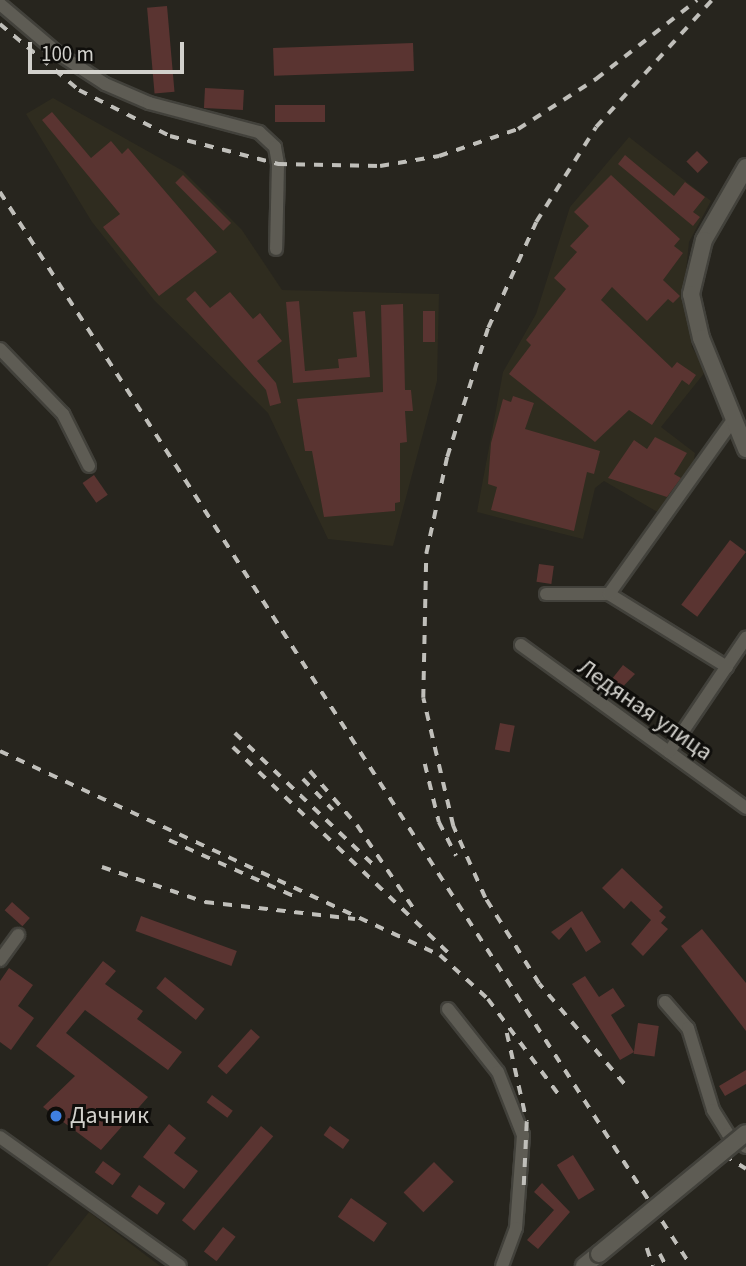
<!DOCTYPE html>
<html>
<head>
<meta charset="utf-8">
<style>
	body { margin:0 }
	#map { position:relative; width:746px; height:1266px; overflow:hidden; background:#27251e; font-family:"Source Sans 3",sans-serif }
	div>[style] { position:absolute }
	.built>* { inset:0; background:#2f2c1f }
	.building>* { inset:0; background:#5a3431; transform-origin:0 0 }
	.roads { filter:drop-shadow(2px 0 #42413b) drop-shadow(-2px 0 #42413b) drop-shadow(0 2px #42413b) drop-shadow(0 -2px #42413b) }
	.minor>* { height:12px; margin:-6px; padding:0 6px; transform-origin:6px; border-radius:6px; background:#5e5c54 }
	.tertiary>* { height:16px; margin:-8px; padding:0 8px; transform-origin:8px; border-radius:8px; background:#5e5c54 }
	.rail>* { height:3.5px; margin-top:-1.75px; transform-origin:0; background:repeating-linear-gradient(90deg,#c0bfba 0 9px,transparent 0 18px) }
	.bridges { filter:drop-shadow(2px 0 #42413b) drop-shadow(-2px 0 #42413b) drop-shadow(0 2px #42413b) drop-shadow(0 -2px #42413b) }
	.tertiary-bridge>* { height:16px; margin:-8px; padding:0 8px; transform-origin:8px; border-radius:8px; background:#5e5c54 }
	.dots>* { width:19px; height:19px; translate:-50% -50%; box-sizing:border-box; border:4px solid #0f0e0b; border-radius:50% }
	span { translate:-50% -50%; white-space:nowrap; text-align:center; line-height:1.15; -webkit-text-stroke:6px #0f0e0b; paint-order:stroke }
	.street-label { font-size:24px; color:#d2d1cc }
	.poi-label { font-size:24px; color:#d2d1cc }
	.left { translate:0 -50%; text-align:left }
	.scale { position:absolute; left:28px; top:42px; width:156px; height:32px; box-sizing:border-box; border:4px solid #d2d1cc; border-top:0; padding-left:9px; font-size:21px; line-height:24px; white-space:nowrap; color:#d2d1cc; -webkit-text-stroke:5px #0f0e0b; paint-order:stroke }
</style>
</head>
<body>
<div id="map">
	<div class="built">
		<i style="clip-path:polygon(53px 98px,183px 171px,242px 230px,282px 290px,439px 294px,437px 381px,393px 546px,328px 539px,268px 413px,154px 300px,92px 222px,26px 114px)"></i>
		<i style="clip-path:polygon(629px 137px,711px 201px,689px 242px,684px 291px,692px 347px,706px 371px,661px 427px,695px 453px,693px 466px,661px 514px,604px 481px,595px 488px,583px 539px,477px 512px,503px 372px,536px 314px,570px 207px)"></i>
		<i style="clip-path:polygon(89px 1212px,160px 1266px,47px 1266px)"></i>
	</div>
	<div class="building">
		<i style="left:167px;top:6px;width:86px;height:20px;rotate:85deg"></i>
		<i style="left:413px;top:43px;width:28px;height:140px;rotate:88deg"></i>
		<i style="left:205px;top:88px;width:39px;height:20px;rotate:3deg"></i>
		<i style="left:275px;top:105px;width:50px;height:17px"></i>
		<i style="clip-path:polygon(52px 112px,91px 158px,111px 141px,122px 154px,128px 148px,217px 252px,159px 296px,103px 227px,120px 214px,42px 120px)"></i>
		<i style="left:697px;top:151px;width:16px;height:15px;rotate:45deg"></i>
		<i style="clip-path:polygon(625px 155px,674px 196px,685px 182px,705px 197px,693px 212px,700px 217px,693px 226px,618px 164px)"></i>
		<i style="left:183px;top:175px;width:68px;height:11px;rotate:45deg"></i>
		<i style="clip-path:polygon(611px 175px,680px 239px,674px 246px,683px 253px,663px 280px,680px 296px,673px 303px,668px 299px,647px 321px,612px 287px,601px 300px,672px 368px,677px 362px,696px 375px,689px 385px,682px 380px,652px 425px,629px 410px,595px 442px,509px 374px,531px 345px,526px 340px,566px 289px,554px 278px,577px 252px,570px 246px,589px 226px,574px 212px)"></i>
		<i style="clip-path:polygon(195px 291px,210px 308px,230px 292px,253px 319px,260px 313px,282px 341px,257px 361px,276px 383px,281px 403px,270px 406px,266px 390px,186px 299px)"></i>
		<i style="clip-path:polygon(299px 301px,305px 371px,339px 368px,338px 359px,357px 357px,353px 312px,365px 311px,370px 377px,293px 383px,286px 302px)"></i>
		<i style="clip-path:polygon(403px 304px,405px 390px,411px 390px,413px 411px,405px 411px,407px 442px,400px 443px,400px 502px,395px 503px,395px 511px,324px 517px,312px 451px,305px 451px,297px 399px,383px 392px,381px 305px)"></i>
		<i style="left:423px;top:311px;width:12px;height:31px"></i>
		<i style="clip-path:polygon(513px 396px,534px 403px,525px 429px,600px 451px,594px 474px,587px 472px,574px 531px,491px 510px,497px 487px,488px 484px,491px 443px,503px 399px,511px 402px)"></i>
		<i style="clip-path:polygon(655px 437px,687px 453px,674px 474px,681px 478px,667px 497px,608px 478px,634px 440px,647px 449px)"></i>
		<i style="left:94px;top:475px;width:24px;height:14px;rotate:55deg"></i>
		<i style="left:730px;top:540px;width:20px;height:81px;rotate:37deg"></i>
		<i style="left:539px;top:564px;width:15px;height:18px;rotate:8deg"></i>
		<i style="clip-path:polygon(623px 665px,635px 674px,614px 696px,604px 689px)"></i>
		<i style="left:500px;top:723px;width:15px;height:27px;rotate:11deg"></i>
		<i style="clip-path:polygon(622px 868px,663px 907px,659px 911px,666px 917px,661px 923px,668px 929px,643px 956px,631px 944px,651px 920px,631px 901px,624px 909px,602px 888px)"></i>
		<i style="left:12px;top:902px;width:24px;height:11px;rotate:42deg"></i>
		<i style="clip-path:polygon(582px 911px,601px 942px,586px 952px,571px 927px,559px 940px,551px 932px)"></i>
		<i style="left:141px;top:916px;width:102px;height:16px;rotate:20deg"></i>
		<i style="clip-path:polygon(702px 929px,746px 983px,746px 1031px,681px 946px)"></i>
		<i style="clip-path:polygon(103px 961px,116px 971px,105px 984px,143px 1011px,137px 1019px,182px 1052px,168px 1070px,85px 1010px,66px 1033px,148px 1097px,101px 1150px,43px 1107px,75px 1076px,36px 1046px)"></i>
		<i style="clip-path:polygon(9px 968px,33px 985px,18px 1006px,34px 1018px,11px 1050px,0 1042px,0 981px)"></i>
		<i style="clip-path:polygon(585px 976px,599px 997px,613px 988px,625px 1006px,611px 1015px,634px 1052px,620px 1060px,572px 984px)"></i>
		<i style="left:165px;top:977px;width:51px;height:14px;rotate:39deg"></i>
		<i style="left:638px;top:1023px;width:21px;height:31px;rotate:8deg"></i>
		<i style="left:251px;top:1029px;width:12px;height:50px;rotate:42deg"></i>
		<i style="clip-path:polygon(746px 1070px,746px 1084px,725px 1096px,719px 1086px)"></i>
		<i style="left:212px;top:1095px;width:26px;height:9px;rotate:37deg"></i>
		<i style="clip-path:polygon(169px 1124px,186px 1138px,174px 1153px,198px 1171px,184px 1189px,143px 1157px)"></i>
		<i style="left:261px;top:1126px;width:16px;height:123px;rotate:40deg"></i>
		<i style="left:330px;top:1126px;width:24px;height:11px;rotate:36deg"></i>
		<i style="left:573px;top:1155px;width:41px;height:19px;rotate:58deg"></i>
		<i style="left:103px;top:1161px;width:22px;height:14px;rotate:36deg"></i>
		<i style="left:434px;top:1162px;width:28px;height:43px;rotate:45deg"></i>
		<i style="clip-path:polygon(542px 1183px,570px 1212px,538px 1249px,527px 1240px,554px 1210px,534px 1192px)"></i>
		<i style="left:139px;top:1185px;width:32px;height:14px;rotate:35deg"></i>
		<i style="left:351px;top:1198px;width:44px;height:23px;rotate:35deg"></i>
		<i style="left:223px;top:1227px;width:16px;height:31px;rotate:38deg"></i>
	</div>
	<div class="roads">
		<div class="minor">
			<i style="left:0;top:4px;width:77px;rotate:40.3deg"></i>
			<i style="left:59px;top:54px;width:55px;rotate:33.1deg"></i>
			<i style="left:105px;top:84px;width:48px;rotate:23.4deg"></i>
			<i style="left:149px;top:103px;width:114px;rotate:14.8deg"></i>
			<i style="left:259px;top:132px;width:22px;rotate:43deg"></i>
			<i style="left:275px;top:147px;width:17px;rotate:80deg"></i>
			<i style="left:278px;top:164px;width:85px;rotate:91.3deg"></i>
			<i style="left:0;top:349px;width:91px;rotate:45.9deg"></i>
			<i style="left:63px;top:414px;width:58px;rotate:63.4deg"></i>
			<i style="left:546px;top:594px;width:63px"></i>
			<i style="left:521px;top:645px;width:278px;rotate:35.9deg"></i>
			<i style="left:727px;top:667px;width:139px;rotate:-148.3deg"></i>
			<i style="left:609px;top:594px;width:215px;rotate:-54.5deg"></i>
			<i style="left:669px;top:752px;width:138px;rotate:-56deg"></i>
			<i style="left:0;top:960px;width:31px;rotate:-54deg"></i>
			<i style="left:665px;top:1002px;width:35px;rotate:49deg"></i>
			<i style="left:688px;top:1028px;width:86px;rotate:73deg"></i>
			<i style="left:713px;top:1110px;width:28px;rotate:58deg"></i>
			<i style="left:728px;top:1134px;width:22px;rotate:36deg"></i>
			<i style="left:448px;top:1009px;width:80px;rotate:51.6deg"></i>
			<i style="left:498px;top:1072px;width:68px;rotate:68.4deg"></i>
			<i style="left:523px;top:1135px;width:93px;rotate:94.3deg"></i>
			<i style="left:516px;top:1228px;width:40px;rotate:110.2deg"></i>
			<i style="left:0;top:1137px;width:221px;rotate:35.6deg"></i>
		</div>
		<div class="tertiary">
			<i style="left:746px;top:167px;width:84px;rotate:119.9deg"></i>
			<i style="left:704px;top:240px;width:56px;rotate:103.5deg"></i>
			<i style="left:691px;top:294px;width:45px;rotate:77.2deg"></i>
			<i style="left:701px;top:338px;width:120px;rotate:67.9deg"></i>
			<i style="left:584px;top:1266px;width:19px;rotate:-39deg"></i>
		</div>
	</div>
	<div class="rail">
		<i style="left:0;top:24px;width:103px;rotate:39.9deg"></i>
		<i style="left:79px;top:90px;width:102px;rotate:26.8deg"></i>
		<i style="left:170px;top:136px;width:112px;rotate:14.5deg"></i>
		<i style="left:278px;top:164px;width:102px;rotate:1.1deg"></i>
		<i style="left:380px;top:166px;width:60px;rotate:-9.6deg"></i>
		<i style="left:439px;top:156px;width:83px;rotate:-18.9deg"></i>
		<i style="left:518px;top:129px;width:93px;rotate:-32.7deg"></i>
		<i style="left:596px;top:79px;width:128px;rotate:-38deg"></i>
		<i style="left:0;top:192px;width:1277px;rotate:57.24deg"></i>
		<i style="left:235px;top:733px;width:197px;rotate:43.6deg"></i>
		<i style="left:233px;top:747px;width:303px;rotate:43.7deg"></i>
		<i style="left:0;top:751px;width:485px;rotate:24.9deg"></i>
		<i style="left:440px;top:955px;width:65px;rotate:42.5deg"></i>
		<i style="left:488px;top:999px;width:119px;rotate:53.5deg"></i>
		<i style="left:425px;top:764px;width:60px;rotate:76.4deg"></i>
		<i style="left:439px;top:822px;width:38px;rotate:63deg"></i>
		<i style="left:310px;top:771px;width:72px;rotate:49deg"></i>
		<i style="left:357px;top:825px;width:102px;rotate:55.8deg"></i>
		<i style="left:303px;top:779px;width:43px;rotate:45.9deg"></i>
		<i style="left:169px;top:840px;width:139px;rotate:24.2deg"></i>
		<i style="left:102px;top:867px;width:109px;rotate:18.8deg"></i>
		<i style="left:205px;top:902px;width:151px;rotate:6.5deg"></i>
		<i style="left:507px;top:1033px;width:91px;rotate:77.3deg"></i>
		<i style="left:527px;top:1122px;width:64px;rotate:92.7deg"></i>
		<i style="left:624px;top:1084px;width:131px;rotate:-130.4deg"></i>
		<i style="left:539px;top:984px;width:102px;rotate:-122.1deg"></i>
		<i style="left:485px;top:898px;width:79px;rotate:-114deg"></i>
		<i style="left:453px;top:826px;width:131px;rotate:-103.2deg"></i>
		<i style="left:423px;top:698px;width:144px;rotate:-88.8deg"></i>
		<i style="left:426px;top:554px;width:99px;rotate:-77.8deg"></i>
		<i style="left:447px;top:457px;width:135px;rotate:-72.4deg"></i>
		<i style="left:488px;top:328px;width:116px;rotate:-65.6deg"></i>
		<i style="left:536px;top:222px;width:112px;rotate:-57.7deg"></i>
		<i style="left:596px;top:127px;width:172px;rotate:-47.6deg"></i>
		<i style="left:724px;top:1155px;width:26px;rotate:32deg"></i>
		<i style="left:647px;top:1248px;width:19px;rotate:72deg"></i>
		<i style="left:660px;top:1254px;width:13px;rotate:63deg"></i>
	</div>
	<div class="bridges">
		<div class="tertiary-bridge">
			<i style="left:599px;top:1254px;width:190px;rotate:-39.5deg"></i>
		</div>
	</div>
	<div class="dots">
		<i style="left:56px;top:1116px;background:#3f7fe0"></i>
	</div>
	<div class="street-label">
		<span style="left:645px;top:710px;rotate:35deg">Ледяная улица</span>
	</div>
	<div class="poi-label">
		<span class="left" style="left:70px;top:1116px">Дачник</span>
	</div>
	<div class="scale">100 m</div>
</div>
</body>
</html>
